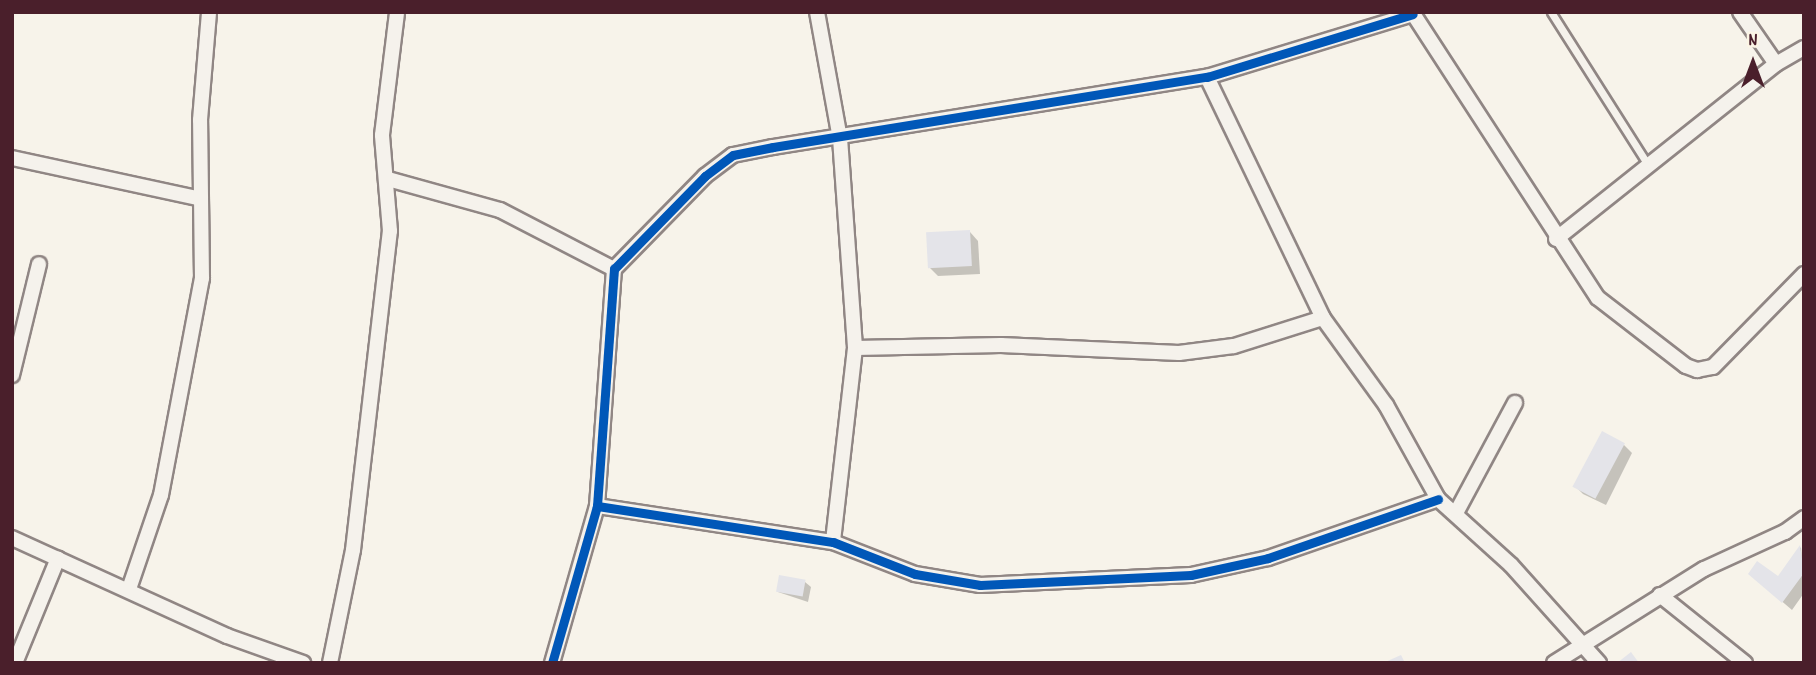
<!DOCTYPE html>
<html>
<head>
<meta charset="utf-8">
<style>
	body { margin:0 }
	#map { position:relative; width:1816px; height:675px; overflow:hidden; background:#f7f3ea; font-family:Dekko,sans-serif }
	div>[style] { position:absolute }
	.shadow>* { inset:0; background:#0003 }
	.building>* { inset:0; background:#e4e4e9; transform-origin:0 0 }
	.roads { filter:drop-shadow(2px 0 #908684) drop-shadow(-2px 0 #908684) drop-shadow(0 2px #908684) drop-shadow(0 -2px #908684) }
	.lane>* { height:7px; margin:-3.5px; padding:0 3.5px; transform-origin:3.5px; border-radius:3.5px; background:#f5f2ec }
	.street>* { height:14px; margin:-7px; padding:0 7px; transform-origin:7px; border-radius:7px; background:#f5f2ec }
	.cycleway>* { height:9px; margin:-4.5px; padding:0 4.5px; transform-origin:4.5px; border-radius:4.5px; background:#0057b8 }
	span { translate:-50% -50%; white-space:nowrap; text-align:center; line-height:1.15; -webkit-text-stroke:5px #fcf5e5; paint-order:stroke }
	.frame { position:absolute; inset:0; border:14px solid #4a1f2b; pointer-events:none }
	.north { position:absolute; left:1718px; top:28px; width:70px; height:70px; -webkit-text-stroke:5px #fcf5e5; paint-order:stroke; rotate:0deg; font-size:19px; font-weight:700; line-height:28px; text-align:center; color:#4a1f2b }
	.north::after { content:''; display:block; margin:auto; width:24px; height:32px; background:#4a1f2b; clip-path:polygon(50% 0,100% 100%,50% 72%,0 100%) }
</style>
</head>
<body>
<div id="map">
	<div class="shadow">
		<i style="clip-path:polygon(970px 232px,978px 241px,980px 274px,938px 276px,929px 267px)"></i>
		<i style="clip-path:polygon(1623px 444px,1632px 453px,1606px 505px,1583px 494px,1574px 485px)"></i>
		<i style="clip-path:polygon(1801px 547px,1804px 593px,1792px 610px,1759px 582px,1778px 579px)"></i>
		<i style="clip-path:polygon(805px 582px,811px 587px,808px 602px,778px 592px)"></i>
	</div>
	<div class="building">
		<i style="left:970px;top:230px;width:36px;height:44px;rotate:87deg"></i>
		<i style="left:1602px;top:431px;width:26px;height:63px;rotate:28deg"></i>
		<i style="clip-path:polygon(1800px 545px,1804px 573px,1782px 603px,1748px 574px,1757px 561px,1778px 576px)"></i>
		<i style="left:779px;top:575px;width:27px;height:17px;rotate:10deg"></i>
		<i style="clip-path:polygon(1631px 652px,1639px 663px,1617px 663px)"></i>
		<i style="clip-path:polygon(1401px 655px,1405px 663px,1383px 663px)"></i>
	</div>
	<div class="roads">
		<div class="lane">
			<i style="left:1551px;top:12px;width:181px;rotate:57.6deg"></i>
		</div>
		<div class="street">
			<i style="left:817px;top:12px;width:128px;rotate:79.7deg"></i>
			<i style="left:840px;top:138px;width:211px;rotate:85.9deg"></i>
			<i style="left:855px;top:348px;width:195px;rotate:96.5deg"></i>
			<i style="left:1412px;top:12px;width:341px;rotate:57deg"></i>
			<i style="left:1598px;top:298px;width:111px;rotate:37.7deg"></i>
			<i style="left:1686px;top:366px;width:12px;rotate:20deg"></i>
			<i style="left:1697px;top:370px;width:16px;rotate:-11deg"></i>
			<i style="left:1713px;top:367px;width:130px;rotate:-45.6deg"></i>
			<i style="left:1740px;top:12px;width:63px;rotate:55.3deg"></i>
			<i style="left:1207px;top:77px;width:267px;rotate:64.3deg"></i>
			<i style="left:1323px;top:318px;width:107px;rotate:54.1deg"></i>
			<i style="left:1386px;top:405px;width:107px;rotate:61deg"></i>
			<i style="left:1438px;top:499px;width:98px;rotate:42.1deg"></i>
			<i style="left:1511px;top:565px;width:132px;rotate:48.1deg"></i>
			<i style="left:12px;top:158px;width:193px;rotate:12.2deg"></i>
			<i style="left:388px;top:179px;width:116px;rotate:15.5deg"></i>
			<i style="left:500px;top:210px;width:128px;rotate:27.4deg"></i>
			<i style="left:1556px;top:239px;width:281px;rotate:-38.5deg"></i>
			<i style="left:1776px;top:64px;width:32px;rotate:-30deg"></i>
			<i style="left:855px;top:348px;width:146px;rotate:-1.2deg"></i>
			<i style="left:1001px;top:345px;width:178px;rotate:2.6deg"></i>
			<i style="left:1179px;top:353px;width:55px;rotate:-7.3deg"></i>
			<i style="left:1234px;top:346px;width:93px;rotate:-17.5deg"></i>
			<i style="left:12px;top:375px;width:114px;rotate:-76.3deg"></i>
			<i style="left:597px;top:506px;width:239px;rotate:8.7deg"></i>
			<i style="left:833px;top:542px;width:88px;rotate:21.3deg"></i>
			<i style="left:915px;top:574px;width:66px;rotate:9.6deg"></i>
			<i style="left:980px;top:585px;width:211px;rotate:-2.7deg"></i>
			<i style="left:1191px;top:575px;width:79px;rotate:-12.4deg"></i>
			<i style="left:1268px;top:558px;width:180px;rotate:-19.1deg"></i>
			<i style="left:1456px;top:513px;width:125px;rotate:-61.8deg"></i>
			<i style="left:12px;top:538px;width:236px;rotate:24.5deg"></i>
			<i style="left:227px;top:636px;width:81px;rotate:19.6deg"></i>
			<i style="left:129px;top:589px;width:99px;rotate:-71.2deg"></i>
			<i style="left:161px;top:495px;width:221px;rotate:-79.3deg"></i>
			<i style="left:202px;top:278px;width:158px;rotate:-90.7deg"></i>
			<i style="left:200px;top:120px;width:108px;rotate:-85.2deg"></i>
			<i style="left:1660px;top:595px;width:109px;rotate:38.7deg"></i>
			<i style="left:15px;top:663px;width:113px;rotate:-67.7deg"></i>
			<i style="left:330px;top:663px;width:115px;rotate:-78.5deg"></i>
			<i style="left:353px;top:550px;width:321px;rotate:-83.4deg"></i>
			<i style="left:390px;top:231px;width:96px;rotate:-94.8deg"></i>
			<i style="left:382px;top:135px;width:124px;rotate:-83deg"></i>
			<i style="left:552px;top:663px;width:163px;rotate:-74deg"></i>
			<i style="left:597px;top:506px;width:238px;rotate:-85.9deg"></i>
			<i style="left:614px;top:269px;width:130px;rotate:-45.6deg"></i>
			<i style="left:705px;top:176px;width:35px;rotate:-37deg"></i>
			<i style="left:733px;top:155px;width:41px;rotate:-11.3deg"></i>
			<i style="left:773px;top:147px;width:440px;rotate:-9.2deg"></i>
			<i style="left:1207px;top:77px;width:215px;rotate:-17deg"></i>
			<i style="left:1554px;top:663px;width:177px;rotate:-32.1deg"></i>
			<i style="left:1704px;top:569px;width:89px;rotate:-24.6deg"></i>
			<i style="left:1785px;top:532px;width:24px;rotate:-36deg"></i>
		</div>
	</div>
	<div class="cycleway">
		<i style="left:597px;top:506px;width:239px;rotate:8.7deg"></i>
		<i style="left:833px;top:542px;width:88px;rotate:21.3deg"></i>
		<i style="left:915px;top:574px;width:66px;rotate:9.6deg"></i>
		<i style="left:980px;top:585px;width:211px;rotate:-2.7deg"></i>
		<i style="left:1191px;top:575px;width:79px;rotate:-12.4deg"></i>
		<i style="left:1268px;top:558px;width:180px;rotate:-19.1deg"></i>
		<i style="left:552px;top:663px;width:163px;rotate:-74deg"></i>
		<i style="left:597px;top:506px;width:238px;rotate:-85.9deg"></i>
		<i style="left:614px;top:269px;width:130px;rotate:-45.6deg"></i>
		<i style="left:705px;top:176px;width:35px;rotate:-37deg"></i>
		<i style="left:733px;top:155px;width:41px;rotate:-11.3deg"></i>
		<i style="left:773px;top:147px;width:440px;rotate:-9.2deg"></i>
		<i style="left:1207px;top:77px;width:215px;rotate:-17deg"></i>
	</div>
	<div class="frame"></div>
	<div class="north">N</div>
</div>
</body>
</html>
